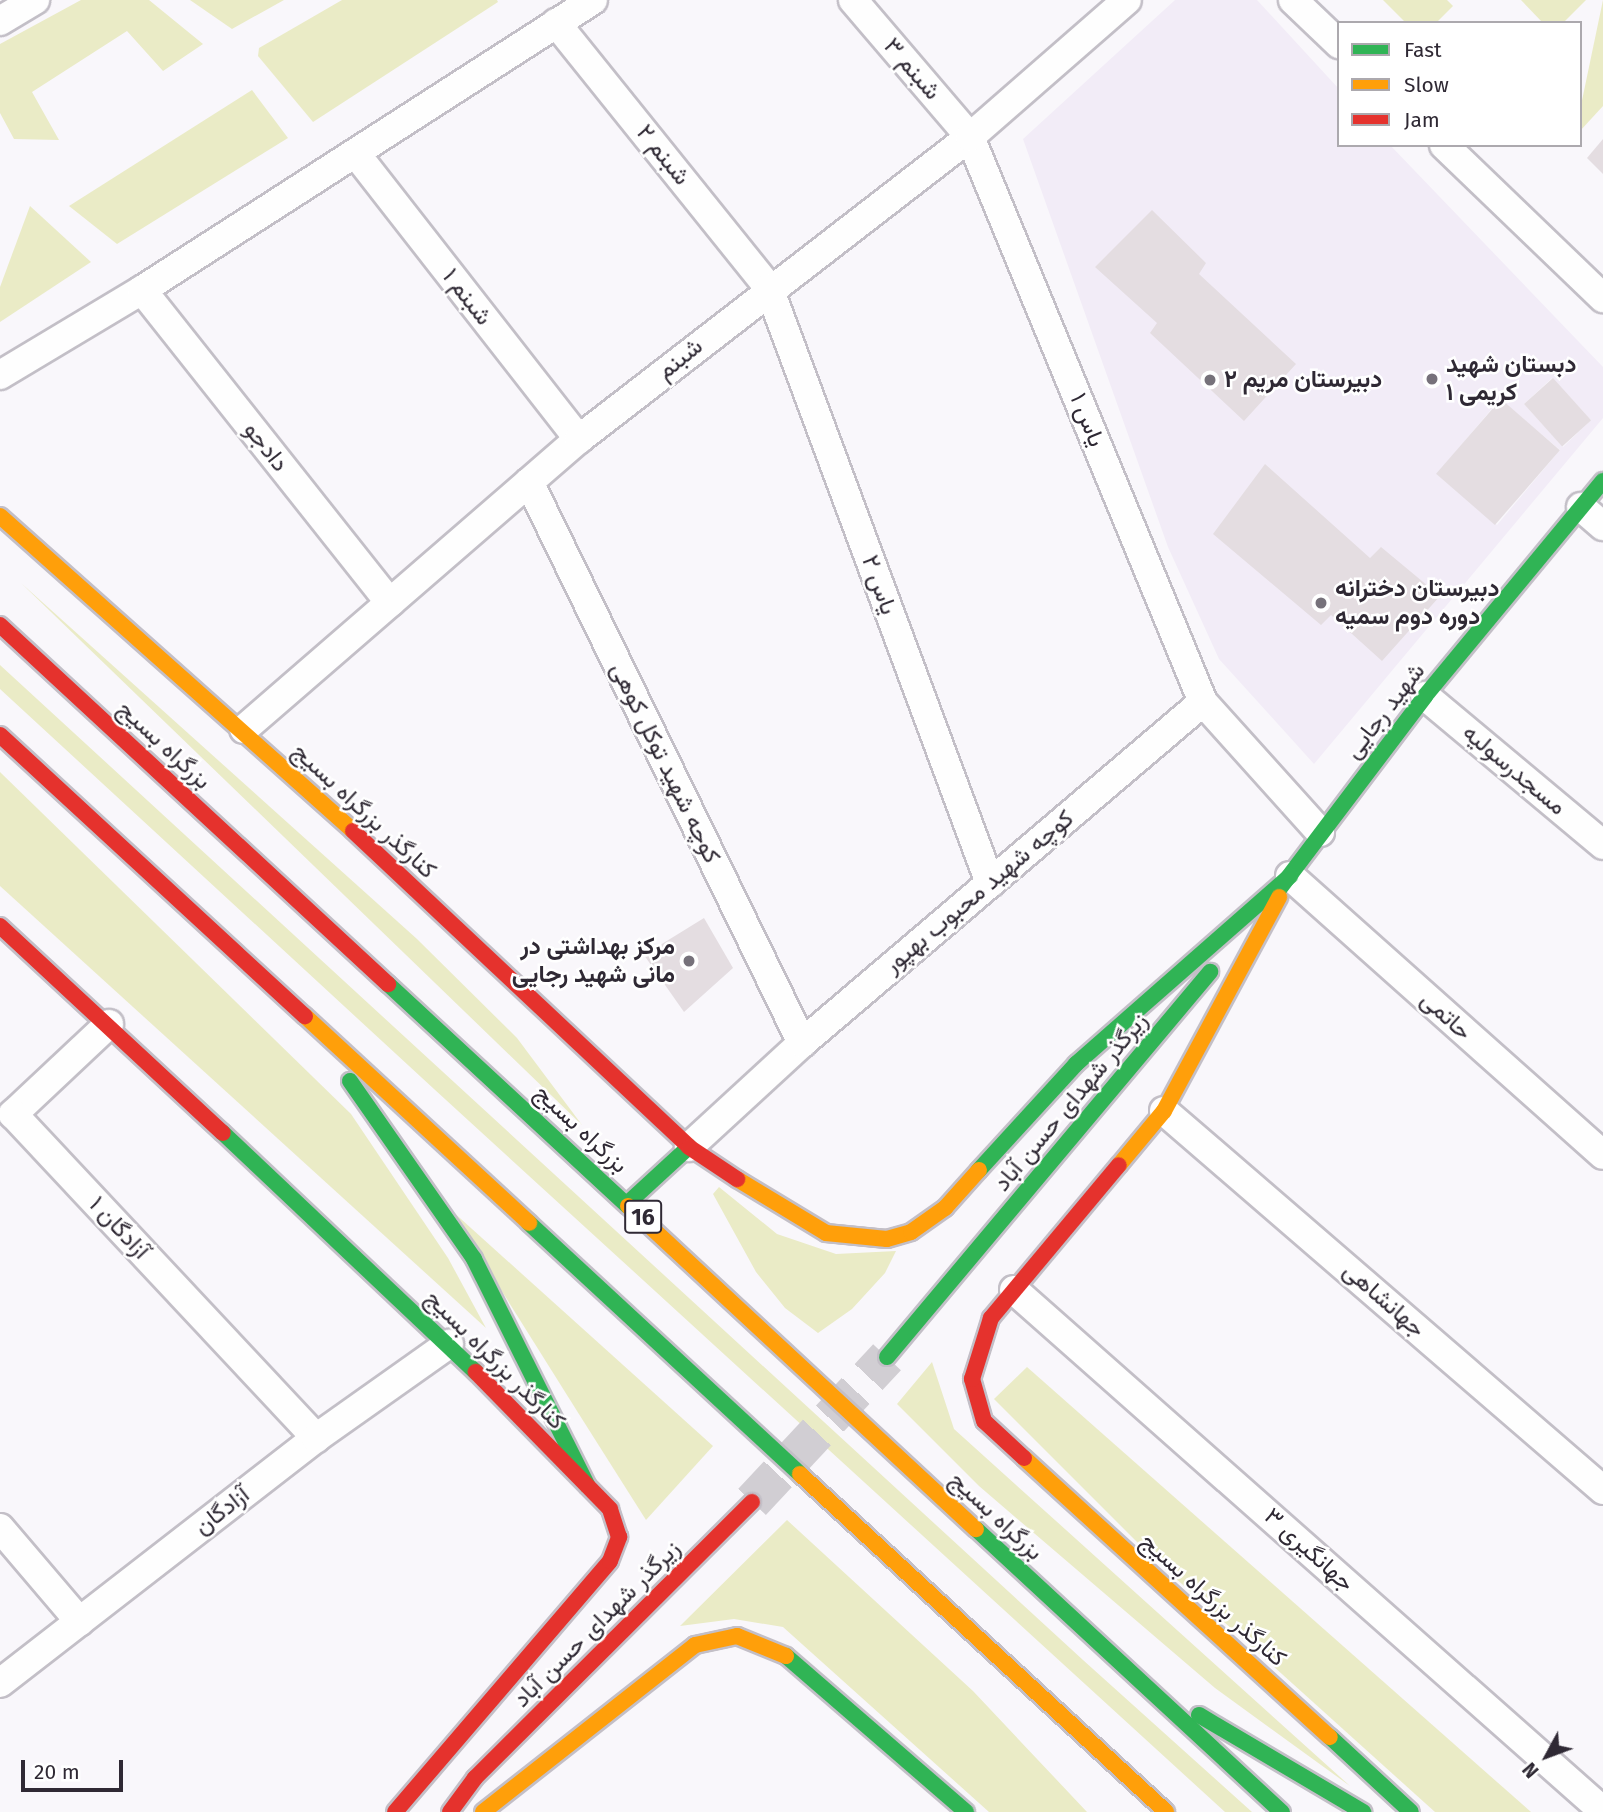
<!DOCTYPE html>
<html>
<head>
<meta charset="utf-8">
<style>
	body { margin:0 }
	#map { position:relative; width:1603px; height:1812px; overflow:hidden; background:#f9f7fb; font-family:"Fira Sans",Vazirmatn,sans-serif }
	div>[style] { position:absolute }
	.built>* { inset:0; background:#f2ecf7 }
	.green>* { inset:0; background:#eaebc6 }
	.building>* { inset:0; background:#e4dde1; transform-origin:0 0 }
	.secondary-tunnel>* { height:38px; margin-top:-19px; transform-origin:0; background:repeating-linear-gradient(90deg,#d1ced3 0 38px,transparent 0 57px) }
	.roads { filter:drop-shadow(2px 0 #c3bfc7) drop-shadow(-2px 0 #c3bfc7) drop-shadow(0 2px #c3bfc7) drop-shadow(0 -2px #c3bfc7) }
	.street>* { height:28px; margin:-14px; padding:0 14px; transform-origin:14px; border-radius:14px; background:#fefefe }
	.fast>* { height:16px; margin:-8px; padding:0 8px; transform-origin:8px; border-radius:8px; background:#30b455 }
	.slow>* { height:16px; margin:-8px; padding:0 8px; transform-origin:8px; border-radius:8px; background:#ff9f0a }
	.jam>* { height:16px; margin:-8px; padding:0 8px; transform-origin:8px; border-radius:8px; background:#e5322d }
	.dots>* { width:19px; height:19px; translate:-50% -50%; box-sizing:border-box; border:4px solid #fff; border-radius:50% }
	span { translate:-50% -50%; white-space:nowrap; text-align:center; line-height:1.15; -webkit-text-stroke:5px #fff; paint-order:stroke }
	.shield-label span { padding:2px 5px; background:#fff; border:2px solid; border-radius:5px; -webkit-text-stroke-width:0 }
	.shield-label { font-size:23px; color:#2f2934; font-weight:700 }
	.street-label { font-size:24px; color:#2f2934 }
	.poi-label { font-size:24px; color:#2f2934; font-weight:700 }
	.left { translate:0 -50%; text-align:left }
	.right { translate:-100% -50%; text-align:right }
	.legend { position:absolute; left:1337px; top:21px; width:245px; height:126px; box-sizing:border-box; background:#fff; border:2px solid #aca9ae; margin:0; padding:9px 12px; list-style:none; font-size:21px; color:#2f2934 }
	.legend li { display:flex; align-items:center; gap:14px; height:35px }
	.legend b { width:35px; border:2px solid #aca9ae }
	.north { position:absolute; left:1512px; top:1721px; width:70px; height:70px; -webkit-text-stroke:5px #fff; paint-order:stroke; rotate:229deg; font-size:19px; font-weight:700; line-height:28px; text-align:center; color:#2f2934 }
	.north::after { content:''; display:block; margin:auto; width:24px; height:32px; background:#2f2934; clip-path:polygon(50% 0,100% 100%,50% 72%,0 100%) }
	.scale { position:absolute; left:21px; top:1760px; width:102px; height:32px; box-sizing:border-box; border:4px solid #2f2934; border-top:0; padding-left:9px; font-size:21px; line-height:24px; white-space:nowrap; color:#2f2934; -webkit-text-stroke:5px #fff; paint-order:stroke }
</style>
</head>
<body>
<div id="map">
	<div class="built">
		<i style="clip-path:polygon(evenodd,1175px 0,1257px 0,1339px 89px,1339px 145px,1390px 145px,1603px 367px,1603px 418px,1314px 764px,1219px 659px,1168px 547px,1023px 139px,1175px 0,1552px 378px,1591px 420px,1563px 447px,1524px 404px,1552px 378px,1175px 0,1500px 399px,1560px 450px,1497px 525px,1437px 474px,1500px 399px)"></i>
	</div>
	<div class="green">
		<i style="clip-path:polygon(81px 0,149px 0,203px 44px,163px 71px,127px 31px,32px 92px,59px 140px,14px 139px,0 113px,0 44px)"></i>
		<i style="clip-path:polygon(190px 0,284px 0,232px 29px)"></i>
		<i style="clip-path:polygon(342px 0,497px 0,498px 2px,313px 122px,258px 56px,259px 48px)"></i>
		<i style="clip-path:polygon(1383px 0,1447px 0,1453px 6px,1436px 23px,1406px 23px)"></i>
		<i style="clip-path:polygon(1521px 0,1586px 0,1563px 23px,1543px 23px)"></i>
		<i style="clip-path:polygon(1603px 0,1603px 106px,1580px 131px,1580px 110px)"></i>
		<i style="clip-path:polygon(252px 90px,288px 138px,117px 244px,69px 206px)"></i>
		<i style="clip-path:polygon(30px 206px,91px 262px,0 322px,0 287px)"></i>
		<i style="clip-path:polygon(21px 583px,417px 939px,517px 1038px,582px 1125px)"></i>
		<i style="clip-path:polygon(0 665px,1083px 1660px,1252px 1812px,1225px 1812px,434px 1089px,0 689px)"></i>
		<i style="clip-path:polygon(0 772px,351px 1114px,448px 1258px,486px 1328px,0 886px)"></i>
		<i style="clip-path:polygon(719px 1187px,777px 1234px,836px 1254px,896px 1251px,885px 1273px,852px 1309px,818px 1333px,785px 1308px,756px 1272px,713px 1194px)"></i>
		<i style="clip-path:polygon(451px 1210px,713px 1446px,646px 1520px,577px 1411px)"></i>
		<i style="clip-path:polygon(932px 1362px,954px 1429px,1350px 1786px,1215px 1688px,979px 1486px,897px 1404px)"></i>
		<i style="clip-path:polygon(1027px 1367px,1531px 1812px,1435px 1812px,1152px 1557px,994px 1399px)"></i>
		<i style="clip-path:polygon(787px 1520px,973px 1691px,1087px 1812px,989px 1812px,783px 1627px,734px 1619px,680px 1626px)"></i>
	</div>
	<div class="building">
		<i style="clip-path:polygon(1603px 139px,1603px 174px,1587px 158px)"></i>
		<i style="clip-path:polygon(1152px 210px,1206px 263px,1199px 274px,1296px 364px,1244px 421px,1150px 333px,1157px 323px,1095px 267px)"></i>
		<i style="left:1553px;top:378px;width:57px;height:39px;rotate:48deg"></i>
		<i style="left:1501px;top:399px;width:78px;height:99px;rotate:41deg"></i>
		<i style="clip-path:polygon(1265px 464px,1370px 558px,1381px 547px,1440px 596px,1382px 661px,1331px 615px,1321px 625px,1213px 534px)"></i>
		<i style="clip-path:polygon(704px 918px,733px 968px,684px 1012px,644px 955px)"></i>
	</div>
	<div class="secondary-tunnel">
		<i style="left:752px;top:1502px;width:198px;rotate:-47deg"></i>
	</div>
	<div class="roads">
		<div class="street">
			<i style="left:853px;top:0;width:180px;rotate:49.5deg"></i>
			<i style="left:970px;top:137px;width:611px;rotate:67.59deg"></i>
			<i style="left:1293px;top:0;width:64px;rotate:43.7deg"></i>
			<i style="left:0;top:21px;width:41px;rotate:-31deg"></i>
			<i style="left:556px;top:23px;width:340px;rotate:51.2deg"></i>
			<i style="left:769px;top:288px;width:635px;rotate:69.62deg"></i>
			<i style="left:1444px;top:145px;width:221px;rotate:43.9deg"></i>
			<i style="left:356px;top:154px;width:362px;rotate:52deg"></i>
			<i style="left:142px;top:290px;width:399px;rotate:51.6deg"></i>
			<i style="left:0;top:375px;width:165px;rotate:-30.9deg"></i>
			<i style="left:142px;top:290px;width:536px;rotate:-32.74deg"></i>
			<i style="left:529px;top:482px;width:624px;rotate:64.05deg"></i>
			<i style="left:1581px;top:507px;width:29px;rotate:41deg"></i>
			<i style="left:1425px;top:696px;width:232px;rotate:39.9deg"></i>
			<i style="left:244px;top:729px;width:443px;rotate:-40.9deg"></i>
			<i style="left:579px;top:439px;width:494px;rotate:-37.7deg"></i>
			<i style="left:970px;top:137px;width:208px;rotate:-41.1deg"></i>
			<i style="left:1290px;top:876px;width:419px;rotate:41.7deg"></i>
			<i style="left:109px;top:1024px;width:132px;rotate:136.8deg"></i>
			<i style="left:13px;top:1114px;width:444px;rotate:46.9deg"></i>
			<i style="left:1164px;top:1111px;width:580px;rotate:40.8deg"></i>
			<i style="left:689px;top:1147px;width:154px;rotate:-42.6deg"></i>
			<i style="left:802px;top:1043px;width:526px;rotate:-40.38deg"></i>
			<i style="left:1203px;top:702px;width:175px;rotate:48deg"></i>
			<i style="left:1014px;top:1290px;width:786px;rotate:41.49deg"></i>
			<i style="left:0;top:1528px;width:123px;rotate:49.6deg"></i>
			<i style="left:0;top:1683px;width:400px;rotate:-37.8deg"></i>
			<i style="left:316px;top:1438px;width:163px;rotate:-35.3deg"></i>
		</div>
		<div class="fast">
			<i style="left:1274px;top:896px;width:251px;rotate:-52.9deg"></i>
			<i style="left:1425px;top:696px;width:279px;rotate:-50.4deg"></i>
			<i style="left:388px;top:984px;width:327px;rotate:42.8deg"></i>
			<i style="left:350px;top:1081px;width:217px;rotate:55.1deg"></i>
			<i style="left:474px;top:1259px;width:253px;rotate:63.4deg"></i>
			<i style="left:223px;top:1133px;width:348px;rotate:43.4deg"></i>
			<i style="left:979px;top:1170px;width:144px;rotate:-47.5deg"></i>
			<i style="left:1076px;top:1064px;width:285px;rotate:-41.3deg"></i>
			<i style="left:628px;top:1203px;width:83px;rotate:-42.6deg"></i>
			<i style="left:529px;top:1223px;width:369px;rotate:42.8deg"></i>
			<i style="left:887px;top:1357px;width:503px;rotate:-50deg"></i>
			<i style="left:976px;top:1529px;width:417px;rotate:42.8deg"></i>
			<i style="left:786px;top:1656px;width:238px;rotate:40.9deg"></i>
			<i style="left:1199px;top:1715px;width:191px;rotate:30.6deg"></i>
			<i style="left:1330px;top:1737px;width:110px;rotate:42.8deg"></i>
		</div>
		<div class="slow">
			<i style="left:0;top:516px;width:473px;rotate:41.7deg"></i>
			<i style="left:305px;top:1016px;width:305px;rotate:42.7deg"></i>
			<i style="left:1119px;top:1165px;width:70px;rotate:-50.2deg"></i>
			<i style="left:1164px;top:1111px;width:243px;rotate:-61.7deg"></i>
			<i style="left:737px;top:1179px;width:104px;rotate:31.2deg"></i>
			<i style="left:826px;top:1233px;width:61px;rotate:5.6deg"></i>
			<i style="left:887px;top:1239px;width:25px;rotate:-16deg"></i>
			<i style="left:911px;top:1232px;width:42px;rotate:-35.2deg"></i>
			<i style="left:945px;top:1208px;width:51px;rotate:-48.2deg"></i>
			<i style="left:628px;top:1206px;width:475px;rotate:42.9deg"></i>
			<i style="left:1024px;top:1458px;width:414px;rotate:42.4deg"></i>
			<i style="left:800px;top:1474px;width:498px;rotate:42.7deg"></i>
			<i style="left:483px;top:1812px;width:270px;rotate:-38.2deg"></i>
			<i style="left:695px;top:1645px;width:43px;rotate:-12.1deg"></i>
			<i style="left:737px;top:1636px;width:53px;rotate:22.2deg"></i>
		</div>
		<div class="jam">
			<i style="left:0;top:625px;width:529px;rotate:42.78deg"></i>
			<i style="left:0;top:735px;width:415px;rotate:42.7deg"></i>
			<i style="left:353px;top:831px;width:461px;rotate:43.2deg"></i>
			<i style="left:689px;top:1147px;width:58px;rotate:33.7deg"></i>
			<i style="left:0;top:926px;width:304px;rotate:42.9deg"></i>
			<i style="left:1024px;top:1458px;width:54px;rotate:-137.2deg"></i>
			<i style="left:984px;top:1421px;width:44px;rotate:-105.9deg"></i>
			<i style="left:972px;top:1379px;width:64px;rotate:-72.7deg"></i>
			<i style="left:991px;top:1318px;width:199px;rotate:-50.1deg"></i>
			<i style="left:395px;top:1812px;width:330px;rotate:-49.4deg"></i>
			<i style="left:610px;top:1561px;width:26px;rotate:-69deg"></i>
			<i style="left:619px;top:1537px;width:29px;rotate:-108deg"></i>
			<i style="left:610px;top:1509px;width:192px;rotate:-134.4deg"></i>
			<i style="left:450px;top:1812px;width:42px;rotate:-53.7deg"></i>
			<i style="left:475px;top:1778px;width:391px;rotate:-44.9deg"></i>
		</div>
	</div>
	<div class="dots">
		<i style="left:1432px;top:379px;background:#76717a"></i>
		<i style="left:1210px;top:380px;background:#76717a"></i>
		<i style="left:1321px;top:603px;background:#76717a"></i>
		<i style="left:689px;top:961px;background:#76717a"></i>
	</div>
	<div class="shield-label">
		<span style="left:643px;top:1217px">16</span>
	</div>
	<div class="street-label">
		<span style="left:912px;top:69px;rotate:49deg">شبنم ۳</span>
		<span style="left:663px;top:155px;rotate:51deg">شبنم ۲</span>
		<span style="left:467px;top:297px;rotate:52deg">شبنم ۱</span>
		<span style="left:680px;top:359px;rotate:-39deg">شبنم</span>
		<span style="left:1087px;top:420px;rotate:68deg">یاس ۱</span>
		<span style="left:266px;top:447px;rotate:52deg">دادجو</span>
		<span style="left:879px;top:585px;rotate:70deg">یاس ۲</span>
		<span style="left:1385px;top:711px;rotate:-52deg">شهید رجایی</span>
		<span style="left:164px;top:745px;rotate:43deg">بزرگراه بسیج</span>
		<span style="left:665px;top:763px;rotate:64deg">کوچه شهید توکل کوهی</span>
		<span style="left:1514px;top:770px;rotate:40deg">مسجدرسولیه</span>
		<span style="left:364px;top:811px;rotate:43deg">کنارگذر بزرگراه بسیج</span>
		<span style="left:979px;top:892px;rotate:-40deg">کوچه شهید محبوب بهپور</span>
		<span style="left:1446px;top:1016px;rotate:42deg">حاتمی</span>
		<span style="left:1071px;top:1102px;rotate:-50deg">زیرگذر شهدای حسن آباد</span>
		<span style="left:581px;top:1129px;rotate:43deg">بزرگراه بسیج</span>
		<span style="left:119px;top:1228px;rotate:47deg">آزادگان ۱</span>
		<span style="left:1384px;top:1300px;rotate:41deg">جهانشاهی</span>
		<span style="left:495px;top:1360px;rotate:45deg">کنارگذر بزرگراه بسیج</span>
		<span style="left:222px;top:1511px;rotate:-38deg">آزادگان</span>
		<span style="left:996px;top:1516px;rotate:43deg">بزرگراه بسیج</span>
		<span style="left:1309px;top:1550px;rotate:42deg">جهانگیری ۳</span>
		<span style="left:1213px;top:1600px;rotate:42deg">کنارگذر بزرگراه بسیج</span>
		<span style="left:597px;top:1624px;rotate:-45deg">زیرگذر شهدای حسن آباد</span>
	</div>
	<div class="poi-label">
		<span class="left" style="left:1446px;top:379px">دبستان شهید<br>کریمی ۱</span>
		<span class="left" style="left:1224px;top:380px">دبیرستان مریم ۲</span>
		<span class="left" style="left:1335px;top:603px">دبیرستان دخترانه<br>دوره دوم سمیه</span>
		<span class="right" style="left:675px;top:961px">مرکز بهداشتی در<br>مانی شهید رجایی</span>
	</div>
	<ul class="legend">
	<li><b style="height:9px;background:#30b455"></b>Fast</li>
	<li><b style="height:9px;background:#ff9f0a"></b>Slow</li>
	<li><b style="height:9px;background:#e5322d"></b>Jam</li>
	</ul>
	<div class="north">N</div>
	<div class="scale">20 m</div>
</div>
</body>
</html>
